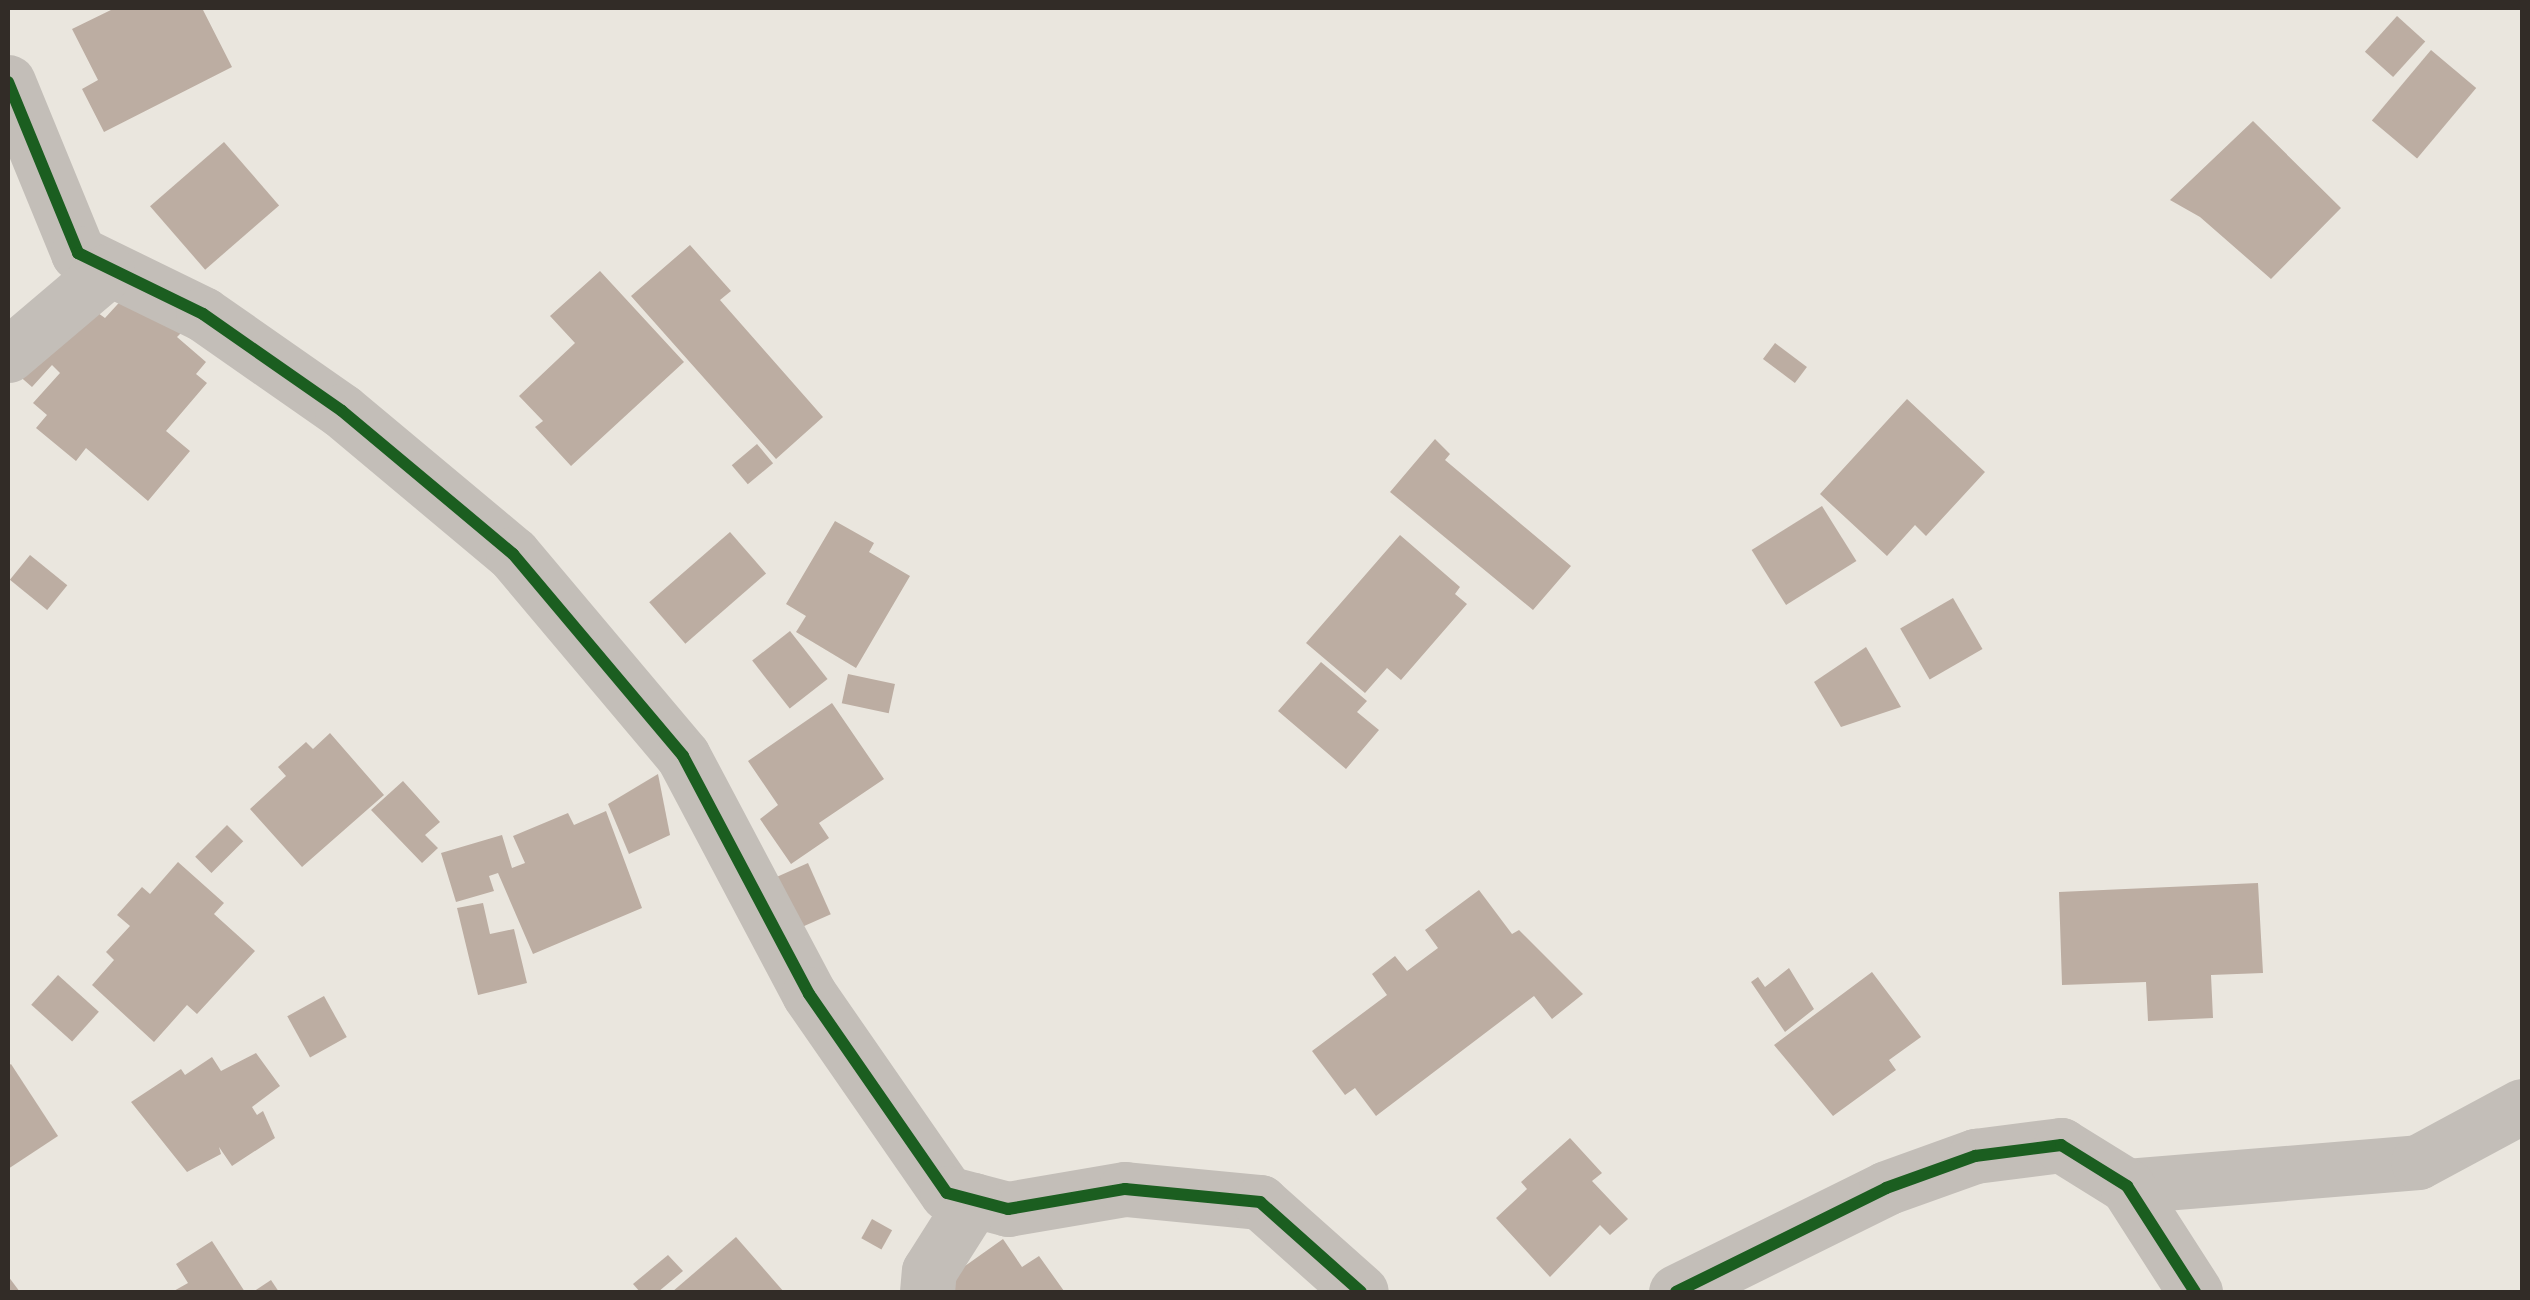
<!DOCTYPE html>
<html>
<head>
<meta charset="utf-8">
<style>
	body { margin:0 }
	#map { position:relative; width:2530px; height:1300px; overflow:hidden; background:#eae6de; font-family:"Golos Text",sans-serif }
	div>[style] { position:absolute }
	.building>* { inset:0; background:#bcada2; transform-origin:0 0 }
	.minor>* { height:55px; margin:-27.5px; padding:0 27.5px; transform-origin:27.5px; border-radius:27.5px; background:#c3beb8 }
	.cycleway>* { height:12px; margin:-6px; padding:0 6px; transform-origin:6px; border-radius:6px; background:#1b5e20 }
	span { translate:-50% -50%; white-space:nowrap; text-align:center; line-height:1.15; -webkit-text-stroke:10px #f7f1e6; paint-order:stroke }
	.frame { position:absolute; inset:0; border:10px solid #322c27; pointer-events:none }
</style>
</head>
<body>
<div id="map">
	<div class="building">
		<i style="clip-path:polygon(115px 8px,202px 8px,232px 67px,104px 132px,82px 89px,98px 80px,72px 29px)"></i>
		<i style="left:2397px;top:16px;width:38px;height:48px;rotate:42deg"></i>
		<i style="left:2431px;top:50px;width:59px;height:92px;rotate:40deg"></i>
		<i style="clip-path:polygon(2253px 121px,2341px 208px,2271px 279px,2200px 217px,2170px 200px)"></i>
		<i style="left:224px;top:142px;width:84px;height:98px;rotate:49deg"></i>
		<i style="clip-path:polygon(690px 245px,731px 291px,720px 300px,823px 417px,776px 459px,631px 296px)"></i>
		<i style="clip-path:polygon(600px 271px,684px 362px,571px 466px,535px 427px,543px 421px,519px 396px,575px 343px,550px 316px)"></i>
		<i style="clip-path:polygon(127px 294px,181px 333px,177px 337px,206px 362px,196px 374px,207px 383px,166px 431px,190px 451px,148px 501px,86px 448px,76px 461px,36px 428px,47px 415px,33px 403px,60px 373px,52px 365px,32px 387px,8px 366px,98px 313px,105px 318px)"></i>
		<i style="left:1775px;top:343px;width:40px;height:20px;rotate:37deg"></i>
		<i style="clip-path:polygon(1907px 399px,1985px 472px,1926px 536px,1915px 525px,1887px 556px,1820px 494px)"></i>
		<i style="clip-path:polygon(1435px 439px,1450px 454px,1445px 460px,1571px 566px,1533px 610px,1390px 492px)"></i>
		<i style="left:757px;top:444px;width:25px;height:33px;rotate:50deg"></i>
		<i style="left:1822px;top:506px;width:65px;height:83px;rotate:58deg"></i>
		<i style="clip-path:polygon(835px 521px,874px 543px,869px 552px,910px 576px,856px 668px,796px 632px,806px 616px,786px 604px)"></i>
		<i style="left:730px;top:532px;width:55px;height:107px;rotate:49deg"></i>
		<i style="clip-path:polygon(1400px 535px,1460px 587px,1455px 594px,1467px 604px,1401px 680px,1387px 668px,1365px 693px,1306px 643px)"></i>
		<i style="left:30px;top:555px;width:48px;height:32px;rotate:39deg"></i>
		<i style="left:1953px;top:598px;width:59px;height:61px;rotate:60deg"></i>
		<i style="left:790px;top:631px;width:61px;height:48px;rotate:52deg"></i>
		<i style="clip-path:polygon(1866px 647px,1901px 707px,1841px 727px,1814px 682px)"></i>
		<i style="clip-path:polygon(1321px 662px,1367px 701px,1357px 712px,1379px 730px,1346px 769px,1278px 711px)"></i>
		<i style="left:848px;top:674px;width:48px;height:30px;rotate:12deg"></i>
		<i style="clip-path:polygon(832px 703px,884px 779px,819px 823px,829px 838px,791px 864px,760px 819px,778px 805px,748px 761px)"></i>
		<i style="clip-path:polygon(330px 733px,384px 795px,302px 867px,250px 809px,286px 776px,278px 767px,306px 742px,313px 749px)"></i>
		<i style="clip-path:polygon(658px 774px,670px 835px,629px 854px,608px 804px)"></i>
		<i style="clip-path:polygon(403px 781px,440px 822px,425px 835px,438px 848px,422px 863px,371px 810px)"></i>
		<i style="clip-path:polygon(606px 811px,642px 908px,533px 954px,498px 873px,489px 876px,494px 891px,456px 902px,441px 853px,502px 835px,512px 868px,525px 863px,513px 836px,568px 813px,574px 825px)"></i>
		<i style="left:227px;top:825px;width:23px;height:45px;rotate:45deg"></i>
		<i style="clip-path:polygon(178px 862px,224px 903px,214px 914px,255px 951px,197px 1014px,187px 1005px,154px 1042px,92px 985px,114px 960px,106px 952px,130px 926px,117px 915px,142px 887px,150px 894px)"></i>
		<i style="left:808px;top:863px;width:56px;height:52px;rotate:66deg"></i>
		<i style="clip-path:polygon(2258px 883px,2263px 973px,2211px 975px,2213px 1018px,2148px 1021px,2146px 982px,2062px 985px,2059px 892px)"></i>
		<i style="clip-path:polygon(1479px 890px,1512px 934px,1519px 930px,1583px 994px,1552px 1019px,1534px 996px,1376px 1116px,1355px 1088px,1345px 1095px,1312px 1051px,1387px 995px,1372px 974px,1395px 956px,1407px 971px,1438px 948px,1425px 930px)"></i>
		<i style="clip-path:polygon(483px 903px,490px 934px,514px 929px,527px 983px,478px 995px,457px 908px)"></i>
		<i style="clip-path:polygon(1789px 968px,1814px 1009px,1785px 1032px,1751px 982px,1758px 977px,1765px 987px)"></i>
		<i style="clip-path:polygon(1872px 972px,1921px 1037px,1889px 1060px,1896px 1070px,1833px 1116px,1774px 1045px)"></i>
		<i style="left:58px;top:975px;width:55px;height:40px;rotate:42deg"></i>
		<i style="left:324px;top:996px;width:47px;height:42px;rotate:61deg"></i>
		<i style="clip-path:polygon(256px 1053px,280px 1086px,252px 1107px,257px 1115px,263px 1111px,275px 1138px,232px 1166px,219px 1147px,221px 1154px,187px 1172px,131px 1102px,181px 1069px,185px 1075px,212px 1057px,221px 1071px)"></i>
		<i style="clip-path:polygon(11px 1064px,58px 1136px,8px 1169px,8px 1066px)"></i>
		<i style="clip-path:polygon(1570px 1138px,1602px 1173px,1592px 1181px,1628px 1219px,1610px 1235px,1600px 1225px,1550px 1277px,1496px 1218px,1527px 1189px,1521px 1182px)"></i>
		<i style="left:872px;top:1219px;width:23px;height:22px;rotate:29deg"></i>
		<i style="clip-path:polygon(736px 1237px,784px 1292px,672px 1292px)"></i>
		<i style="clip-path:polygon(1003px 1239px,1022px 1267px,1039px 1256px,1064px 1291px,937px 1292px,934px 1288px)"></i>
		<i style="clip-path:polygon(212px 1241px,245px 1292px,172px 1292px,188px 1283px,176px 1264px)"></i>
		<i style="clip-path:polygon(668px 1255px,683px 1271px,658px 1292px,640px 1292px,633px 1284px)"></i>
		<i style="clip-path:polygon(8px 1276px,20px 1292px,8px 1292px)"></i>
		<i style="clip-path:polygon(271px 1280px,279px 1292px,253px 1292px)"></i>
	</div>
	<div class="minor">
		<i style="left:8px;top:82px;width:185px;rotate:67.7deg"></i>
		<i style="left:78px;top:253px;width:139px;rotate:26deg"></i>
		<i style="left:203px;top:314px;width:169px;rotate:34.9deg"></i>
		<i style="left:342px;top:411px;width:223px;rotate:39.9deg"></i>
		<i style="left:513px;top:554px;width:264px;rotate:49.9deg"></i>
		<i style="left:683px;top:756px;width:269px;rotate:62.1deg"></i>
		<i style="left:809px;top:994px;width:242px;rotate:55.3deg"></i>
		<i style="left:947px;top:1193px;width:63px;rotate:14.7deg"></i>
		<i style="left:1008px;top:1209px;width:119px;rotate:-9.7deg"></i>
		<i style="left:1125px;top:1189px;width:136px;rotate:5.5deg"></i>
		<i style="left:1260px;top:1202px;width:135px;rotate:41.7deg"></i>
		<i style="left:8px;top:355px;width:130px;rotate:-40.3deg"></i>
		<i style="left:2127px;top:1186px;width:292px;rotate:-4.7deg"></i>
		<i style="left:2418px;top:1162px;width:118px;rotate:-28.3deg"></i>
		<i style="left:927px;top:1292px;width:21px;rotate:-85deg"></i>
		<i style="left:929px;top:1271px;width:84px;rotate:-57.6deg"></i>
		<i style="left:1676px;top:1292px;width:234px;rotate:-26.3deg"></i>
		<i style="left:1886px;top:1188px;width:95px;rotate:-19.8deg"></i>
		<i style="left:1975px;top:1156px;width:87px;rotate:-7.3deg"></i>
		<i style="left:2061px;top:1145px;width:78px;rotate:31.8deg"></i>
		<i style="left:2127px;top:1186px;width:126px;rotate:57.3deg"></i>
	</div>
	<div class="cycleway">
		<i style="left:8px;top:82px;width:185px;rotate:67.7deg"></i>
		<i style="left:78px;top:253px;width:139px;rotate:26deg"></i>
		<i style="left:203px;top:314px;width:169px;rotate:34.9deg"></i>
		<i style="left:342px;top:411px;width:223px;rotate:39.9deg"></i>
		<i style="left:513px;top:554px;width:264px;rotate:49.9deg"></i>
		<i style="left:683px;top:756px;width:269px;rotate:62.1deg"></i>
		<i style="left:809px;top:994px;width:242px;rotate:55.3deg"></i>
		<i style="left:947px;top:1193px;width:63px;rotate:14.7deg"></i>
		<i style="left:1008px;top:1209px;width:119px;rotate:-9.7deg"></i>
		<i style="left:1125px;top:1189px;width:136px;rotate:5.5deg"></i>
		<i style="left:1260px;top:1202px;width:135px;rotate:41.7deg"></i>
		<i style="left:1676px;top:1292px;width:234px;rotate:-26.3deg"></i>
		<i style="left:1886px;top:1188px;width:95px;rotate:-19.8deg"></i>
		<i style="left:1975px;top:1156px;width:87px;rotate:-7.3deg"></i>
		<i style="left:2061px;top:1145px;width:78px;rotate:31.8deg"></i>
		<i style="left:2127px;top:1186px;width:126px;rotate:57.3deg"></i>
	</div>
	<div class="frame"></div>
</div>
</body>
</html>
